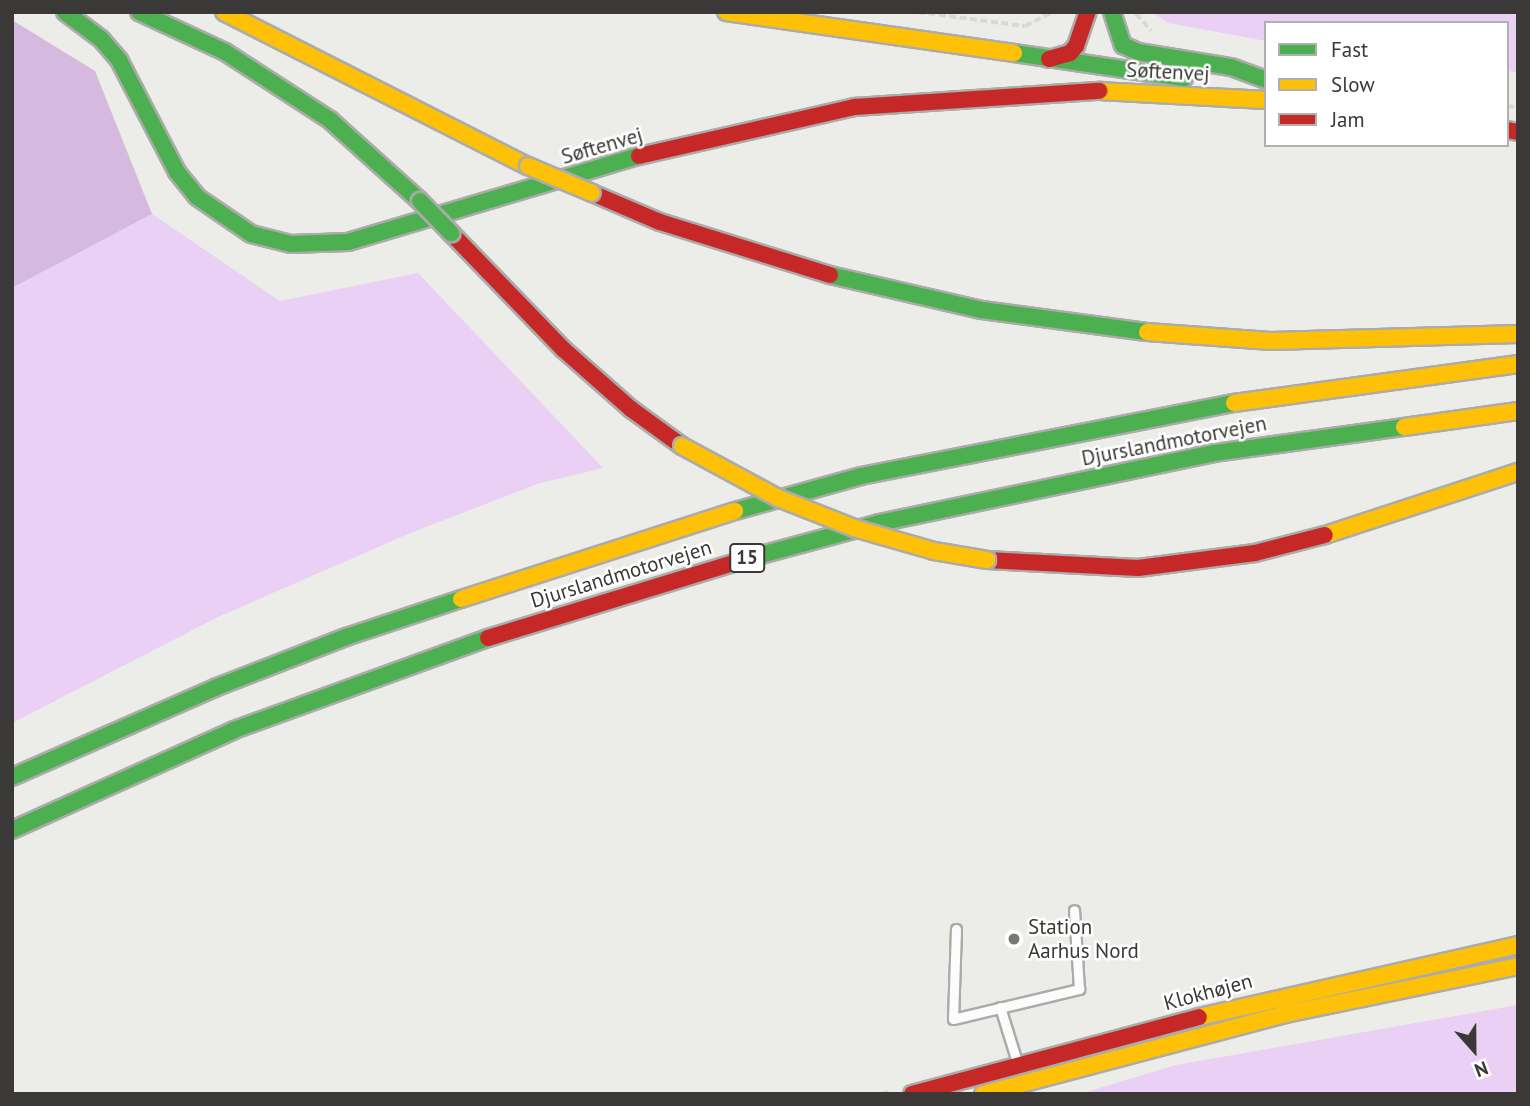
<!DOCTYPE html>
<html>
<head>
<meta charset="utf-8">
<style>
	body { margin:0 }
	#map { position:relative; width:1530px; height:1106px; overflow:hidden; background:#ecece9; font-family:"PT Sans",sans-serif }
	div>[style] { position:absolute }
	.green>* { inset:0; background:#ebd0f5 }
	.forest>* { inset:0; background:#d5b9df }
	.path>* { height:3.5px; margin-top:-1.75px; transform-origin:0; background:repeating-linear-gradient(90deg,#d8d8d6 0 7px,transparent 0 10.5px) }
	.roads { filter:drop-shadow(2px 0 #ababa9) drop-shadow(-2px 0 #ababa9) drop-shadow(0 2px #ababa9) drop-shadow(0 -2px #ababa9) }
	.lane>* { height:9px; margin:-4.5px; padding:0 4.5px; transform-origin:4.5px; border-radius:4.5px; background:#fcfcfc }
	.fast>* { height:16px; margin:-8px; padding:0 8px; transform-origin:8px; border-radius:8px; background:#4caf50 }
	.slow>* { height:16px; margin:-8px; padding:0 8px; transform-origin:8px; border-radius:8px; background:#ffc107 }
	.jam>* { height:16px; margin:-8px; padding:0 8px; transform-origin:8px; border-radius:8px; background:#c62828 }
	.bridges { filter:drop-shadow(2px 0 #ababa9) drop-shadow(-2px 0 #ababa9) drop-shadow(0 2px #ababa9) drop-shadow(0 -2px #ababa9) }
	.fast-bridge>* { height:16px; margin:-8px; padding:0 8px; transform-origin:8px; border-radius:8px; background:#4caf50 }
	.slow-bridge>* { height:16px; margin:-8px; padding:0 8px; transform-origin:8px; border-radius:8px; background:#ffc107 }
	.dots>* { width:19px; height:19px; translate:-50% -50%; box-sizing:border-box; border:4px solid #fff; border-radius:50% }
	span { translate:-50% -50%; white-space:nowrap; text-align:center; line-height:1.15; -webkit-text-stroke:5px #fff; paint-order:stroke }
	.shield-label span { padding:2px 5px; background:#fff; border:2px solid; border-radius:5px; -webkit-text-stroke-width:0 }
	.shield-label { font-size:19px; color:#3a3937; font-weight:700 }
	.street-label { font-size:21px; color:#3a3937 }
	.poi-label { font-size:21px; color:#3a3937 }
	.left { translate:0 -50%; text-align:left }
	.frame { position:absolute; inset:0; border:14px solid #3a3937; pointer-events:none }
	.legend { position:absolute; left:1264px; top:21px; width:245px; height:126px; box-sizing:border-box; background:#fff; border:2px solid #b0b0af; margin:0; padding:9px 12px; list-style:none; font-size:21px; color:#3a3937 }
	.legend li { display:flex; align-items:center; gap:14px; height:35px }
	.legend b { width:35px; border:2px solid #b0b0af }
	.north { position:absolute; left:1439px; top:1015px; width:70px; height:70px; -webkit-text-stroke:5px #fff; paint-order:stroke; rotate:159deg; font-size:19px; font-weight:700; line-height:28px; text-align:center; color:#3a3937 }
	.north::after { content:''; display:block; margin:auto; width:24px; height:32px; background:#3a3937; clip-path:polygon(50% 0,100% 100%,50% 72%,0 100%) }
</style>
</head>
<body>
<div id="map">
	<div class="green">
		<i style="clip-path:polygon(1152px 12px,1518px 12px,1518px 72px,1507px 71px,1507px 23px,1266px 23px,1266px 41px,1168px 23px)"></i>
		<i style="clip-path:polygon(152px 214px,280px 301px,418px 273px,603px 468px,537px 484px,408px 534px,218px 617px,12px 723px,12px 288px)"></i>
		<i style="clip-path:polygon(1518px 1005px,1518px 1094px,1080px 1094px,1176px 1065px)"></i>
	</div>
	<div class="forest">
		<i style="clip-path:polygon(12px 20px,95px 71px,152px 214px,12px 288px)"></i>
	</div>
	<div class="path">
		<i style="left:918px;top:12px;width:108px;rotate:7.5deg"></i>
		<i style="left:1025px;top:26px;width:30px;rotate:-27deg"></i>
		<i style="left:1136px;top:14px;width:23px;rotate:47deg"></i>
		<i style="left:1507px;top:106px;width:11px;rotate:5deg"></i>
		<i style="left:882px;top:1094px;width:9px;rotate:-18deg"></i>
	</div>
	<div class="roads">
		<div class="lane">
			<i style="left:956px;top:929px;width:90px;rotate:91.9deg"></i>
			<i style="left:953px;top:1019px;width:130px;rotate:-13.4deg"></i>
			<i style="left:1079px;top:989px;width:79px;rotate:-93.6deg"></i>
			<i style="left:1000px;top:1007px;width:58px;rotate:72.8deg"></i>
		</div>
		<div class="fast">
			<i style="left:65px;top:12px;width:45px;rotate:36.9deg"></i>
			<i style="left:101px;top:39px;width:28px;rotate:49deg"></i>
			<i style="left:119px;top:60px;width:126px;rotate:62.6deg"></i>
			<i style="left:177px;top:172px;width:32px;rotate:51deg"></i>
			<i style="left:197px;top:197px;width:65px;rotate:34.4deg"></i>
			<i style="left:251px;top:234px;width:41px;rotate:14deg"></i>
			<i style="left:291px;top:244px;width:57px;rotate:-2deg"></i>
			<i style="left:348px;top:242px;width:303px;rotate:-16.5deg"></i>
			<i style="left:139px;top:12px;width:95px;rotate:24.9deg"></i>
			<i style="left:225px;top:52px;width:125px;rotate:32.9deg"></i>
			<i style="left:330px;top:120px;width:121px;rotate:42deg"></i>
			<i style="left:1112px;top:12px;width:35px;rotate:72deg"></i>
			<i style="left:1123px;top:45px;width:17px;rotate:25deg"></i>
			<i style="left:1138px;top:52px;width:94px;rotate:9.2deg"></i>
			<i style="left:1231px;top:67px;width:37px;rotate:20deg"></i>
			<i style="left:1014px;top:53px;width:172px;rotate:8.4deg"></i>
			<i style="left:830px;top:275px;width:156px;rotate:13deg"></i>
			<i style="left:982px;top:310px;width:166px;rotate:7.6deg"></i>
			<i style="left:735px;top:511px;width:131px;rotate:-15.5deg"></i>
			<i style="left:861px;top:476px;width:380px;rotate:-11.1deg"></i>
			<i style="left:757px;top:556px;width:126px;rotate:-15.1deg"></i>
			<i style="left:879px;top:523px;width:342px;rotate:-11.8deg"></i>
			<i style="left:1214px;top:453px;width:192px;rotate:-7.8deg"></i>
			<i style="left:12px;top:777px;width:224px;rotate:-23.7deg"></i>
			<i style="left:217px;top:687px;width:138px;rotate:-21.2deg"></i>
			<i style="left:346px;top:637px;width:121px;rotate:-18.3deg"></i>
			<i style="left:12px;top:830px;width:243px;rotate:-24.2deg"></i>
			<i style="left:234px;top:730px;width:270px;rotate:-19.9deg"></i>
		</div>
		<div class="slow">
			<i style="left:224px;top:12px;width:341px;rotate:26.9deg"></i>
			<i style="left:726px;top:12px;width:291px;rotate:8.1deg"></i>
			<i style="left:1099px;top:91px;width:167px;rotate:3.1deg"></i>
			<i style="left:1147px;top:332px;width:124px;rotate:4.2deg"></i>
			<i style="left:1271px;top:341px;width:247px;rotate:-1.6deg"></i>
			<i style="left:1234px;top:403px;width:287px;rotate:-7.8deg"></i>
			<i style="left:1404px;top:427px;width:115px;rotate:-8deg"></i>
			<i style="left:1325px;top:535px;width:203px;rotate:-18.1deg"></i>
			<i style="left:461px;top:599px;width:288px;rotate:-17.8deg"></i>
			<i style="left:1199px;top:1017px;width:327px;rotate:-12.7deg"></i>
			<i style="left:983px;top:1094px;width:312px;rotate:-14.8deg"></i>
			<i style="left:1285px;top:1014px;width:238px;rotate:-11.6deg"></i>
		</div>
		<div class="jam">
			<i style="left:1049px;top:59px;width:22px;rotate:-16deg"></i>
			<i style="left:1070px;top:53px;width:9px;rotate:-49deg"></i>
			<i style="left:1076px;top:46px;width:36px;rotate:-71deg"></i>
			<i style="left:1507px;top:130px;width:11px;rotate:10deg"></i>
			<i style="left:639px;top:156px;width:221px;rotate:-12.8deg"></i>
			<i style="left:855px;top:107px;width:245px;rotate:-3.8deg"></i>
			<i style="left:592px;top:193px;width:74px;rotate:23.1deg"></i>
			<i style="left:660px;top:222px;width:178px;rotate:17.3deg"></i>
			<i style="left:451px;top:233px;width:161px;rotate:46deg"></i>
			<i style="left:563px;top:349px;width:91px;rotate:41.4deg"></i>
			<i style="left:631px;top:409px;width:63px;rotate:36deg"></i>
			<i style="left:987px;top:560px;width:151px;rotate:3deg"></i>
			<i style="left:1138px;top:568px;width:118px;rotate:-7.3deg"></i>
			<i style="left:1255px;top:553px;width:72px;rotate:-14.4deg"></i>
			<i style="left:488px;top:638px;width:281px;rotate:-17deg"></i>
			<i style="left:912px;top:1094px;width:297px;rotate:-15deg"></i>
		</div>
	</div>
	<div class="bridges">
		<div class="fast-bridge">
			<i style="left:420px;top:201px;width:45px;rotate:45.9deg"></i>
		</div>
		<div class="slow-bridge">
			<i style="left:528px;top:166px;width:69px;rotate:22.9deg"></i>
			<i style="left:682px;top:446px;width:109px;rotate:28.4deg"></i>
			<i style="left:778px;top:498px;width:82px;rotate:21.5deg"></i>
			<i style="left:854px;top:528px;width:83px;rotate:16deg"></i>
			<i style="left:934px;top:551px;width:54px;rotate:9.6deg"></i>
		</div>
	</div>
	<div class="dots">
		<i style="left:1014px;top:939px;background:#787875"></i>
	</div>
	<div class="shield-label">
		<span style="left:747px;top:558px">15</span>
	</div>
	<div class="street-label">
		<span style="left:1168px;top:72px;rotate:3deg">Søftenvej</span>
		<span style="left:602px;top:146px;rotate:-16deg">Søftenvej</span>
		<span style="left:1174px;top:441px;rotate:-11deg">Djurslandmotorvejen</span>
		<span style="left:621px;top:574px;rotate:-17deg">Djurslandmotorvejen</span>
		<span style="left:1208px;top:992px;rotate:-15deg">Klokhøjen</span>
	</div>
	<div class="poi-label">
		<span class="left" style="left:1028px;top:939px">Station<br>Aarhus Nord</span>
	</div>
	<div class="frame"></div>
	<ul class="legend">
	<li><b style="height:9px;background:#4caf50"></b>Fast</li>
	<li><b style="height:9px;background:#ffc107"></b>Slow</li>
	<li><b style="height:9px;background:#c62828"></b>Jam</li>
	</ul>
	<div class="north">N</div>
</div>
</body>
</html>
